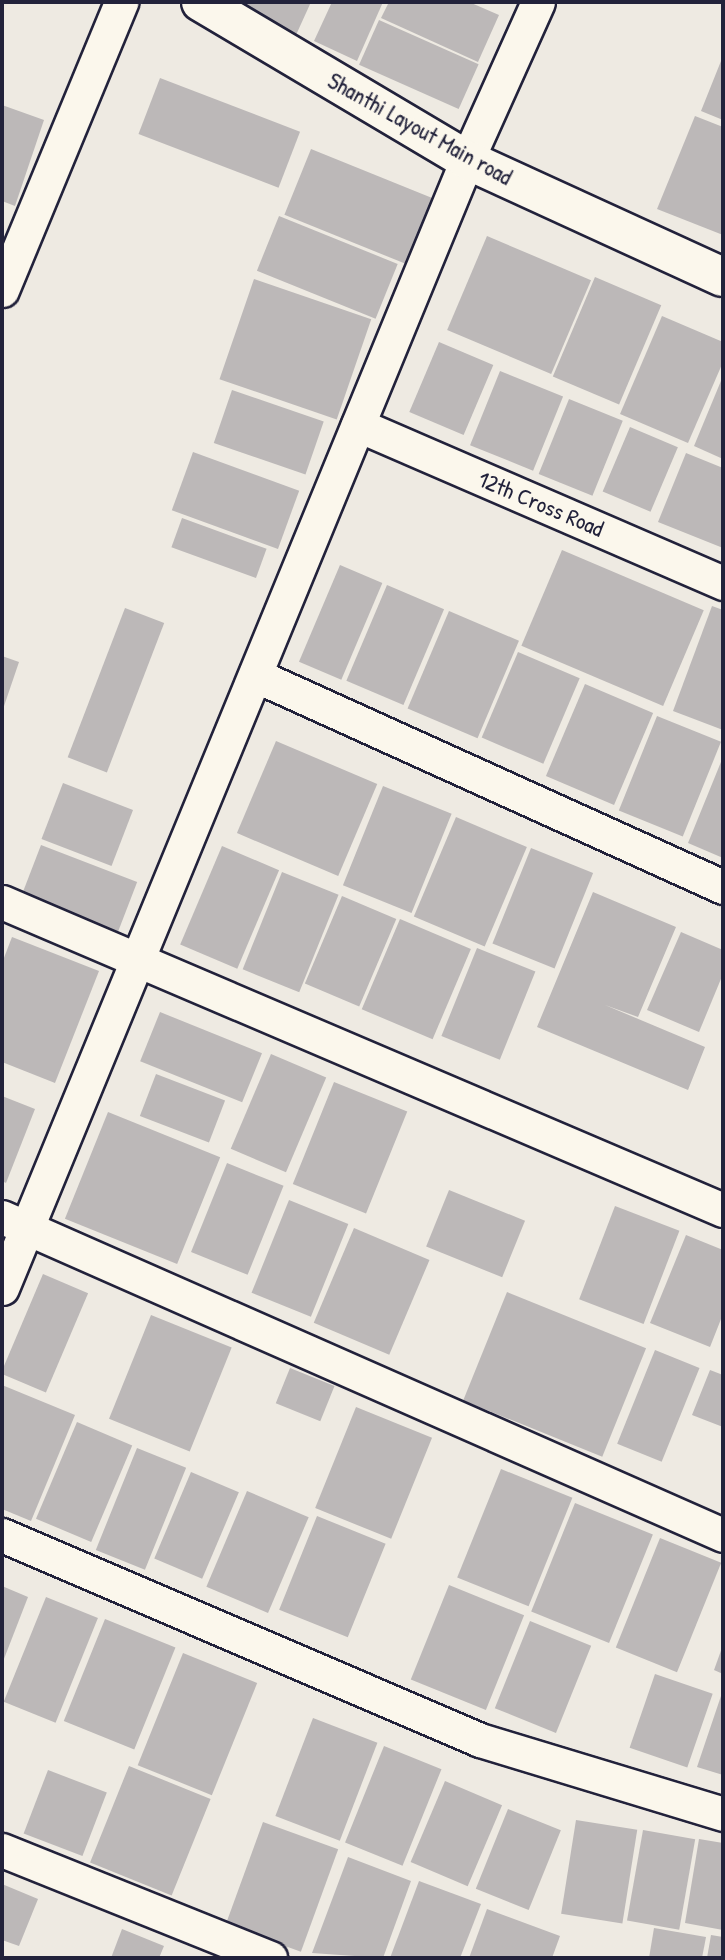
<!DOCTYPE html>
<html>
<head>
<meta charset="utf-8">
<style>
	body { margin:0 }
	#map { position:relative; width:725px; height:1960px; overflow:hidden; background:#eeeae2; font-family:"Patrick Hand",sans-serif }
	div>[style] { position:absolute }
	.building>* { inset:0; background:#bcb8b8; transform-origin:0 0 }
	.roads { filter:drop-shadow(2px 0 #22223b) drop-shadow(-2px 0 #22223b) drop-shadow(0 2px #22223b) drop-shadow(0 -2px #22223b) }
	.street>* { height:33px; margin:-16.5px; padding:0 16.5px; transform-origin:16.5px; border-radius:16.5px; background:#fbf7ec }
	.secondary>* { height:38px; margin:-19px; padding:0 19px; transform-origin:19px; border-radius:19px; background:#fbf7ec }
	span { translate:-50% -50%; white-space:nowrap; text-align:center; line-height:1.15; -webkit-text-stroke:5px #fbf7ec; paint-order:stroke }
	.street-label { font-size:23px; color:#22223b }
	.frame { position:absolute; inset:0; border:4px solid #22223b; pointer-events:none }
</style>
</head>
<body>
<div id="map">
	<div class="building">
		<i style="clip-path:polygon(223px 2px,311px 2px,296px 35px)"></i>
		<i style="clip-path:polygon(332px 2px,383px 2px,357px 61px,314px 41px)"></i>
		<i style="clip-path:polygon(389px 2px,469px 2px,499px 15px,478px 62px,381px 18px)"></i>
		<i style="left:379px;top:20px;width:109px;height:49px;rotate:24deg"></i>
		<i style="clip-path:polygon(723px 56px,723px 120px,701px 111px)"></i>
		<i style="left:160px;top:78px;width:150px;height:60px;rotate:21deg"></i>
		<i style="clip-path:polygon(2px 105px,44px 120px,15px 206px,2px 201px)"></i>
		<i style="clip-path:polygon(695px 116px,723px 127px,723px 235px,657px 209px)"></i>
		<i style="left:311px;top:149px;width:132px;height:71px;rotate:22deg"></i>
		<i style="left:279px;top:216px;width:128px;height:59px;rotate:22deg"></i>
		<i style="left:487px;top:236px;width:113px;height:102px;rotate:23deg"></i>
		<i style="left:595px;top:277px;width:72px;height:108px;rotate:23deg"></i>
		<i style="left:254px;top:279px;width:124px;height:106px;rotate:19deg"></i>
		<i style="clip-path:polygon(662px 316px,723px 342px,723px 362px,688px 443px,620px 414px)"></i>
		<i style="left:439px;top:342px;width:59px;height:76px;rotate:23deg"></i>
		<i style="left:500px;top:371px;width:68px;height:80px;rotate:22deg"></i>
		<i style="clip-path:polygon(723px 376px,723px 459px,694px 446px)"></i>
		<i style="left:232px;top:390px;width:97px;height:56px;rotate:19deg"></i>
		<i style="left:569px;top:399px;width:58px;height:81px;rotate:22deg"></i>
		<i style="left:630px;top:427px;width:52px;height:70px;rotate:23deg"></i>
		<i style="left:193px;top:452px;width:113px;height:62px;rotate:20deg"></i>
		<i style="clip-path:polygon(686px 453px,723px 468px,723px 548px,658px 522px)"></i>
		<i style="left:182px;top:518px;width:90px;height:31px;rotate:20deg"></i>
		<i style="left:562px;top:550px;width:154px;height:104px;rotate:23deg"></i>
		<i style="left:340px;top:565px;width:46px;height:105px;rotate:23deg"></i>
		<i style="left:387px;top:585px;width:62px;height:104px;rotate:23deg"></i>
		<i style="clip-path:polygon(712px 606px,723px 610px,723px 730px,673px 711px)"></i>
		<i style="left:125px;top:608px;width:42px;height:160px;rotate:21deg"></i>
		<i style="left:449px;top:611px;width:76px;height:106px;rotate:23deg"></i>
		<i style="left:518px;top:652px;width:67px;height:93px;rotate:23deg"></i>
		<i style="clip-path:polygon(2px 656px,19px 662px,2px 712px)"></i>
		<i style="left:585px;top:684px;width:74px;height:100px;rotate:23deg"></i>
		<i style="left:657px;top:716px;width:69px;height:102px;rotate:22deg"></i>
		<i style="left:276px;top:741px;width:110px;height:100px;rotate:23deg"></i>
		<i style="clip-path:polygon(723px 757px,723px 858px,688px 843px)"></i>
		<i style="left:63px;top:783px;width:75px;height:60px;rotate:21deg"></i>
		<i style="left:383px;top:786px;width:74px;height:107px;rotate:22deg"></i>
		<i style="left:456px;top:817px;width:77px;height:108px;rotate:23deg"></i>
		<i style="left:41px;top:845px;width:103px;height:55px;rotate:21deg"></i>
		<i style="left:222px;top:846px;width:62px;height:107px;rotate:23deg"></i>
		<i style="left:531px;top:848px;width:67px;height:103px;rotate:22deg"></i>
		<i style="left:282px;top:872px;width:61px;height:105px;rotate:22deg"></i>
		<i style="clip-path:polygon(593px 892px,676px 927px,638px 1017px,605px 1005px,705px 1047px,688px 1090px,537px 1027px)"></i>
		<i style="left:342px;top:896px;width:59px;height:95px;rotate:23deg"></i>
		<i style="left:400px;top:919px;width:77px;height:98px;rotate:23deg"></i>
		<i style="clip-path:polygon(681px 932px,723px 950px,723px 974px,699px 1032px,647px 1010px)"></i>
		<i style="clip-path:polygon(12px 937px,99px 971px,55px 1083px,2px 1062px,2px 963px)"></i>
		<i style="left:477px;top:948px;width:63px;height:95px;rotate:22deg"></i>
		<i style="left:160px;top:1012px;width:110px;height:53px;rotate:22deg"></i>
		<i style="left:271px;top:1054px;width:60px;height:103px;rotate:23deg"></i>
		<i style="left:156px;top:1074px;width:74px;height:45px;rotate:21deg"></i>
		<i style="left:334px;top:1082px;width:79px;height:110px;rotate:22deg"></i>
		<i style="clip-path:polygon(2px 1096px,35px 1109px,6px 1183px,2px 1181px)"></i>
		<i style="left:108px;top:1112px;width:121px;height:115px;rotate:22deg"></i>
		<i style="left:227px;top:1163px;width:61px;height:96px;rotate:22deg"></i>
		<i style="left:449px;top:1190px;width:82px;height:61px;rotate:22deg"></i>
		<i style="left:289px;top:1200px;width:64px;height:100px;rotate:22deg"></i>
		<i style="left:615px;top:1206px;width:69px;height:100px;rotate:21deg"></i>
		<i style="left:354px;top:1228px;width:82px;height:103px;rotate:23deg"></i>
		<i style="clip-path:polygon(686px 1235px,723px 1250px,723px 1314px,710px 1347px,650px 1323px)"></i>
		<i style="left:43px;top:1274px;width:49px;height:108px;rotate:23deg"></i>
		<i style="left:507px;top:1292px;width:150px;height:117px;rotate:22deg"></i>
		<i style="left:151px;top:1315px;width:87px;height:112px;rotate:22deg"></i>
		<i style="left:655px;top:1350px;width:48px;height:101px;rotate:22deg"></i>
		<i style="left:290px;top:1368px;width:48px;height:38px;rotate:22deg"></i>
		<i style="clip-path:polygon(710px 1370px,723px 1375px,723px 1427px,692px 1415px)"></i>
		<i style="clip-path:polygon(2px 1385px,75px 1415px,31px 1521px,2px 1509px)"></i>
		<i style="left:356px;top:1407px;width:82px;height:109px;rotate:22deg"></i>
		<i style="left:77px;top:1422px;width:60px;height:105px;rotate:23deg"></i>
		<i style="left:137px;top:1448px;width:53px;height:110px;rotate:22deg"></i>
		<i style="left:501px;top:1469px;width:77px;height:117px;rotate:22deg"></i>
		<i style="left:191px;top:1472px;width:52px;height:94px;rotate:23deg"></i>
		<i style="left:247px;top:1491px;width:67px;height:104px;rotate:23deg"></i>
		<i style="left:575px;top:1503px;width:84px;height:117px;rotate:22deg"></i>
		<i style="left:317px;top:1516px;width:74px;height:101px;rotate:22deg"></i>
		<i style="left:660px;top:1538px;width:66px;height:118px;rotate:22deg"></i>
		<i style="left:449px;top:1585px;width:81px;height:102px;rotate:22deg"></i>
		<i style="clip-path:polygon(2px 1586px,28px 1597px,2px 1664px)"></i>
		<i style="left:46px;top:1597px;width:56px;height:113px;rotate:22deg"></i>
		<i style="left:105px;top:1619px;width:76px;height:110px;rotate:22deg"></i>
		<i style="left:530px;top:1621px;width:66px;height:94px;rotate:22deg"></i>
		<i style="clip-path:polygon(723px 1645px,723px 1674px,714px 1670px)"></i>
		<i style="left:183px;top:1653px;width:80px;height:121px;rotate:22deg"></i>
		<i style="left:655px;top:1674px;width:61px;height:78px;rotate:19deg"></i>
		<i style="clip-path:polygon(723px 1690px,723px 1775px,697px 1767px)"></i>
		<i style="left:313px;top:1718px;width:69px;height:105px;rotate:21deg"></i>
		<i style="left:384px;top:1746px;width:62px;height:104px;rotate:22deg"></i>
		<i style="left:129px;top:1766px;width:88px;height:104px;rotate:22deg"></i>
		<i style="left:48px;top:1770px;width:63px;height:68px;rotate:21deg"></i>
		<i style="left:445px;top:1781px;width:62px;height:88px;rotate:23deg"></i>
		<i style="left:508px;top:1809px;width:57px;height:86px;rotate:22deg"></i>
		<i style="left:576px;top:1820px;width:62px;height:95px;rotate:9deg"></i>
		<i style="left:263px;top:1822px;width:80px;height:109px;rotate:20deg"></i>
		<i style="left:643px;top:1830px;width:53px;height:92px;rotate:10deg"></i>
		<i style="clip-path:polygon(699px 1839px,723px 1843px,723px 1930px,685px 1923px)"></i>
		<i style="clip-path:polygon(348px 1857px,411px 1881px,383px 1958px,312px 1953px)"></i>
		<i style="clip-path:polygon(419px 1881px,481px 1904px,460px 1958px,390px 1958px)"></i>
		<i style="clip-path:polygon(2px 1884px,38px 1899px,19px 1946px,2px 1940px)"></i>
		<i style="clip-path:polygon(487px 1909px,560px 1936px,552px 1958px,469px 1958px)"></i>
		<i style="clip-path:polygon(654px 1928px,706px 1937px,702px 1958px,649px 1958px)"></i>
		<i style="clip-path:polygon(122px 1929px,164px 1946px,159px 1958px,111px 1958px)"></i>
		<i style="clip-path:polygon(711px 1935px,723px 1937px,723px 1958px,707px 1958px)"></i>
	</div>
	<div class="roads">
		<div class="street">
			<i style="left:2px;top:290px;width:312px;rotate:-67.5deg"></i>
			<i style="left:358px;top:425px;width:398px;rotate:23.4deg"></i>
			<i style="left:255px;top:675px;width:514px;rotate:24.37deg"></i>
			<i style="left:2px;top:902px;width:784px;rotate:23.13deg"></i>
			<i style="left:2px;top:1217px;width:788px;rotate:23.8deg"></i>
			<i style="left:2px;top:1288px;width:1220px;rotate:-67.6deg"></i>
			<i style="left:467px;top:160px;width:173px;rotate:-65.8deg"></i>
			<i style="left:2px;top:1535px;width:520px;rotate:23.21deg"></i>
			<i style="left:480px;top:1740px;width:254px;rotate:16.9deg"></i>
			<i style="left:2px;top:1850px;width:289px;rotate:21.9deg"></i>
		</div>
		<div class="secondary">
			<i style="left:201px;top:2px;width:309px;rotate:30.7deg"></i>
			<i style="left:467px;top:160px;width:281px;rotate:24.6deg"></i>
		</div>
	</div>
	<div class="street-label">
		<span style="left:420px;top:129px;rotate:29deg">Shanthi Layout Main road</span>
		<span style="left:541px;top:504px;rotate:23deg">12th Cross Road</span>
	</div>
	<div class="frame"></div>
</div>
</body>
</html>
